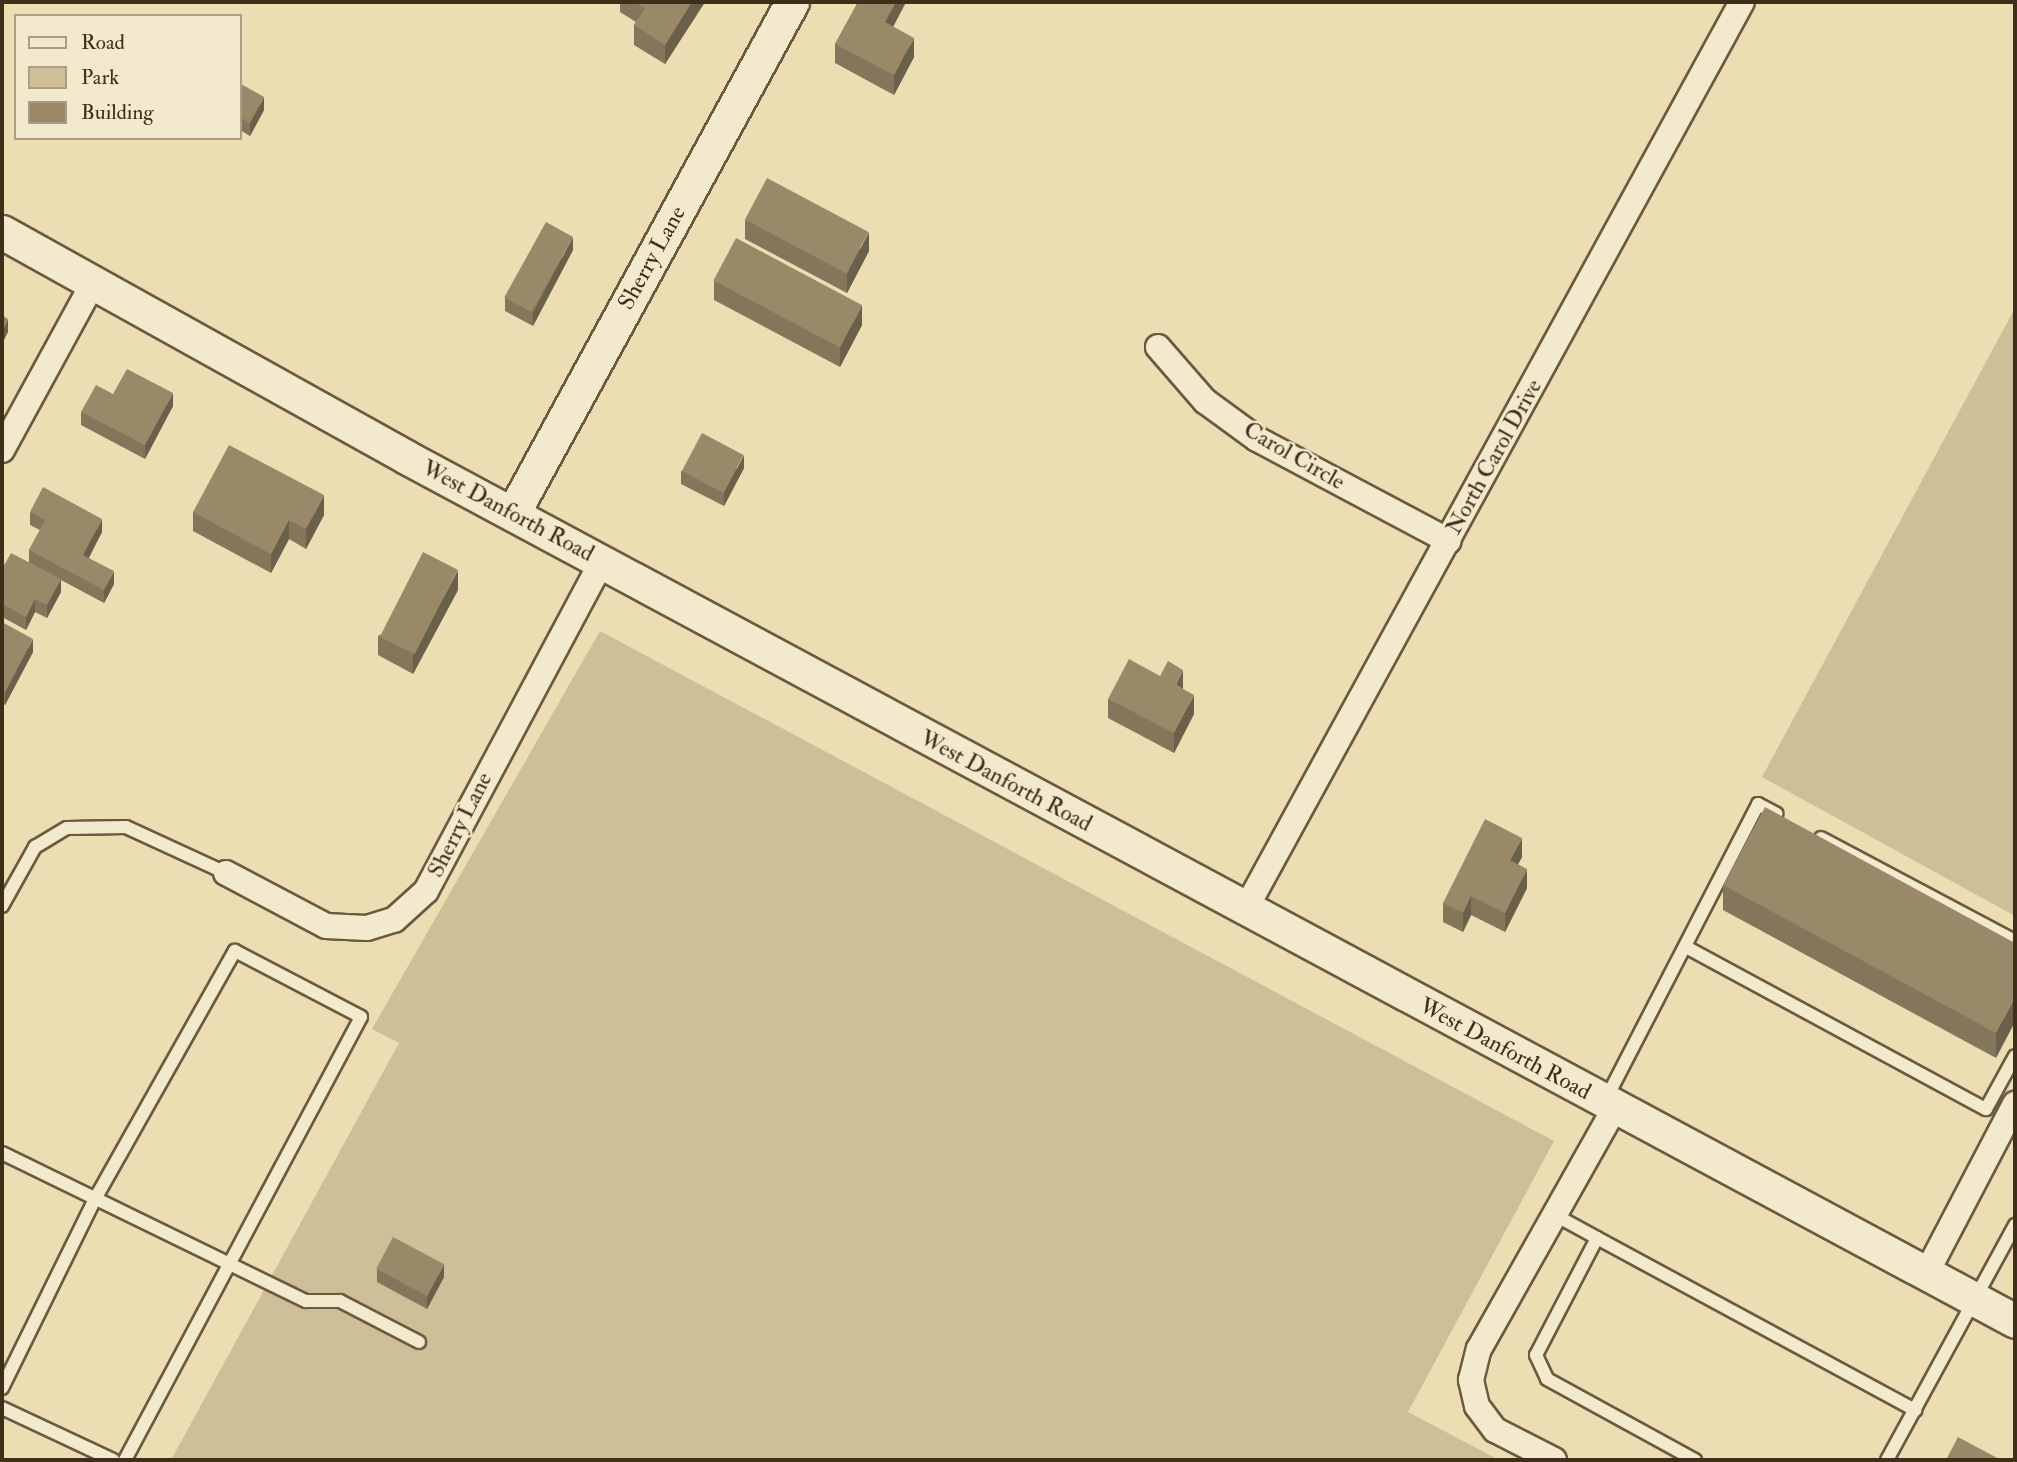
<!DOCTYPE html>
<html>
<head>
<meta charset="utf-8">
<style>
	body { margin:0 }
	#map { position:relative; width:2017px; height:1462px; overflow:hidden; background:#edddb2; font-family:"IM FELL Double Pica",serif }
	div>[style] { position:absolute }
	.green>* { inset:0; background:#cfbf98 }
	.roads { filter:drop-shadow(2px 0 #6a5a40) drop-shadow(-2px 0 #6a5a40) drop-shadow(0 2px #6a5a40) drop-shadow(0 -2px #6a5a40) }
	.lane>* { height:12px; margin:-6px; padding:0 6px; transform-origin:6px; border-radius:6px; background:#f3e9cd }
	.street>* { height:24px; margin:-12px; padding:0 12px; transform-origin:12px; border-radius:12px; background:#f3e9cd }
	.secondary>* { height:33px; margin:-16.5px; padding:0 16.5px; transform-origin:16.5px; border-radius:16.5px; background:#f3e9cd }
	.wall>* { inset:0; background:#84765a }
	.shaded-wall>* { inset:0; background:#6b604a }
	.building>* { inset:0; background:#998969; transform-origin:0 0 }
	span { translate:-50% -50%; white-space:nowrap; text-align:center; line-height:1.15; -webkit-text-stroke:5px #f3e9cd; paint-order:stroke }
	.street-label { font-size:23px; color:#3f2e1a }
	.frame { position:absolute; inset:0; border:4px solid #3f2e1a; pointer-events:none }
	.legend { position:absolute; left:14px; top:14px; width:228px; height:126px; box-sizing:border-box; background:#f3e9cd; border:2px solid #ab9e85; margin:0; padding:9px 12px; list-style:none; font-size:21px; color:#3f2e1a }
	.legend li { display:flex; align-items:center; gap:14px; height:35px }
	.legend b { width:35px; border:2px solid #ab9e85 }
</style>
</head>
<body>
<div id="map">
	<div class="green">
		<i style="clip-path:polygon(2015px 308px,2015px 916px,1762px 777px)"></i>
		<i style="clip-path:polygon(600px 631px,1554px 1141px,1408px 1412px,1499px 1460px,171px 1460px,399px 1043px,372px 1029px)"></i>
	</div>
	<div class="roads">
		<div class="lane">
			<i style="left:1821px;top:838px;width:220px;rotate:28deg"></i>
			<i style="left:2px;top:906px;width:68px;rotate:-60.8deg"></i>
			<i style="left:35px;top:847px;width:37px;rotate:-31deg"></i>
			<i style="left:67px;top:828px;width:59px;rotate:-1deg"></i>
			<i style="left:126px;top:827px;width:110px;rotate:24.7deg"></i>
			<i style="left:1686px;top:947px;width:341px;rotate:28.4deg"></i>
			<i style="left:1986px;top:1109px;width:60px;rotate:-61.3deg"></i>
			<i style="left:1606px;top:1099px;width:332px;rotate:-62.7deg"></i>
			<i style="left:1758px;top:804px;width:21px;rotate:28deg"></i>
			<i style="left:2px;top:1153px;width:338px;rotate:26deg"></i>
			<i style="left:306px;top:1301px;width:34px"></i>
			<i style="left:340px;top:1301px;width:89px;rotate:27.4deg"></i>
			<i style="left:1555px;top:1215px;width:48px;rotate:28.7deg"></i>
			<i style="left:1597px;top:1238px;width:132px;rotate:117.5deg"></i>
			<i style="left:1536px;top:1355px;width:26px;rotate:65deg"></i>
			<i style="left:1547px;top:1379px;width:169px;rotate:28.7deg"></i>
			<i style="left:1597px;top:1238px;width:362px;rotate:28.4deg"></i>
			<i style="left:2px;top:1388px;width:211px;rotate:-63.8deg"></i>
			<i style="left:95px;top:1199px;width:285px;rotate:-60.6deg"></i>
			<i style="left:235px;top:951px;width:142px;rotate:27.6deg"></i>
			<i style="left:361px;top:1017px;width:502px;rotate:118.05deg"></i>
			<i style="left:2px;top:1408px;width:123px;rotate:25.1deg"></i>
			<i style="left:1887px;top:1460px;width:268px;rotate:-61.4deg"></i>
		</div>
		<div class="street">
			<i style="left:1158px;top:347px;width:72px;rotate:49deg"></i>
			<i style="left:1205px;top:401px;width:64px;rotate:36.2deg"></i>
			<i style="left:1257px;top:439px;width:217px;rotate:28deg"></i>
			<i style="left:2px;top:450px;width:192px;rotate:-61.4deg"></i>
			<i style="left:226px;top:873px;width:113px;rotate:27.9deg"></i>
			<i style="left:326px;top:926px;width:41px;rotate:2.8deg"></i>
			<i style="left:367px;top:928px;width:28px;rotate:-17deg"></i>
			<i style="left:394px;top:920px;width:43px;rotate:-42.2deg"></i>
			<i style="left:426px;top:891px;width:374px;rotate:-61.9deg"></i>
			<i style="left:1245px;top:910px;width:1035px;rotate:-61.31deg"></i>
			<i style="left:1926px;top:1274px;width:192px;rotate:-62.4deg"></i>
			<i style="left:1554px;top:1460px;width:66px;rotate:-153deg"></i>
			<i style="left:1495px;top:1430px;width:30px;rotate:-127deg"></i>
			<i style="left:1477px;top:1406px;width:27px;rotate:-103deg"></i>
			<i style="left:1471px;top:1380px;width:32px;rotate:-76deg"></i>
			<i style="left:1479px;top:1349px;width:277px;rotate:-60.6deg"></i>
		</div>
		<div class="secondary">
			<i style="left:2px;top:232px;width:462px;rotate:29.1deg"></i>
			<i style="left:406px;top:457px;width:1826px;rotate:28.23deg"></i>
			<i style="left:513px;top:513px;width:582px;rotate:-61.37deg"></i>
		</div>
	</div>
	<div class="wall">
		<i style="clip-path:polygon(620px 2px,705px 2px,665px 64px,634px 45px,634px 25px,636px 22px,620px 12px)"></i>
		<i style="clip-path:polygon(858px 2px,906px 2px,893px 27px,914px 57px,894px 95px,835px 63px,835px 44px)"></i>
		<i style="clip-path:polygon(240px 87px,264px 110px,250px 136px,240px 130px)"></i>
		<i style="clip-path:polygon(745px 220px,869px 251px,847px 293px,745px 239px)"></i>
		<i style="clip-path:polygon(573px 250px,533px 326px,505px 311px,505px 298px)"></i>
		<i style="clip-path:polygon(714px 281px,862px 325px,840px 367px,714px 300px)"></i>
		<i style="clip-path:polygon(113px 394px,173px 406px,145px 459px,81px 425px,81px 412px)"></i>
		<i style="clip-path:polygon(744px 468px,724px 506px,681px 484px,681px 471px)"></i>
		<i style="clip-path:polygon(30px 512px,102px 532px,89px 558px,114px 584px,104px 603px,61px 580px,61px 592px,47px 618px,35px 612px,26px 630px,2px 617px,2px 569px,29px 562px,29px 550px,40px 530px,30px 525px)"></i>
		<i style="clip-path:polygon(193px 512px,324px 515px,306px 549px,289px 539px,271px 573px,193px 531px)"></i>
		<i style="clip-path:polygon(458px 590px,413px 674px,378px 655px,378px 636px)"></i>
		<i style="clip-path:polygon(2px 622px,33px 652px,5px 705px,2px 704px)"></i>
		<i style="clip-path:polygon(1183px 689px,1194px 714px,1174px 753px,1108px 718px,1108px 699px)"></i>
		<i style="clip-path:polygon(1522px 857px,1518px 864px,1527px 888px,1505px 932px,1471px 915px,1463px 932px,1443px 922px,1443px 903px)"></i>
		<i style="clip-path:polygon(1723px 885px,2015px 943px,1996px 1058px,1723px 910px)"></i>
		<i style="clip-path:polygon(377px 1269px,444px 1277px,427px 1309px,377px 1282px)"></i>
	</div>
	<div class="shaded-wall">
		<i style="clip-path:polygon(692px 2px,705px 2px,665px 64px,665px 45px)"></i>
		<i style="clip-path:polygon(896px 2px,906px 2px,885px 42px,885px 22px)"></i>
		<i style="clip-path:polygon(914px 38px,914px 57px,894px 95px,894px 75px)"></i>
		<i style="clip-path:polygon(264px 97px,264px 110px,250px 136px,250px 123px)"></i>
		<i style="clip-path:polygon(869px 232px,869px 251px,847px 293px,847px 274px)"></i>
		<i style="clip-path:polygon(573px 237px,573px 250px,533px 326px,533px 313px)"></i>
		<i style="clip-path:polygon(862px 305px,862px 325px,840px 367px,840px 348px)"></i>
		<i style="clip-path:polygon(8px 319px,8px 332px,2px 344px,2px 331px)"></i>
		<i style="clip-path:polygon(173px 393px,173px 406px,145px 459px,145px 445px)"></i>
		<i style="clip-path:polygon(744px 455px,744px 468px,724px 506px,724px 493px)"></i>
		<i style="clip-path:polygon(324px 495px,324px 515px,306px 549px,306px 529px)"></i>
		<i style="clip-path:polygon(102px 519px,102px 532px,83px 568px,83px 555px)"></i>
		<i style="clip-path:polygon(289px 520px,289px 539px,271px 573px,271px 554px)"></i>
		<i style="clip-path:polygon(458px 570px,458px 590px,413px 674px,413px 655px)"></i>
		<i style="clip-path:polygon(114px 571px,114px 584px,104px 603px,104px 590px)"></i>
		<i style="clip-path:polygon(61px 579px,61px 592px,47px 618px,47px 605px)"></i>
		<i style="clip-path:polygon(35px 599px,35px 612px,26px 630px,26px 617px)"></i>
		<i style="clip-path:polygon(33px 639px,33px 652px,5px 705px,5px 692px)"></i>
		<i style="clip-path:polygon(1183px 670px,1183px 689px,1176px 685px)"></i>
		<i style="clip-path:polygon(1194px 695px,1194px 714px,1174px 753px,1174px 733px)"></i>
		<i style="clip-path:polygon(1522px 838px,1522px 857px,1510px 879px,1510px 860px)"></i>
		<i style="clip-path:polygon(1527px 869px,1527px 888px,1505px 932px,1505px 913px)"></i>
		<i style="clip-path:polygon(1471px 896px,1471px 915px,1463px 932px,1463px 913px)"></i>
		<i style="clip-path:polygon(2015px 997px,2015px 1022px,1996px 1058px,1996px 1033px)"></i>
		<i style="clip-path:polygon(444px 1264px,444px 1277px,427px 1309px,427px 1296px)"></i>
	</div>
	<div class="building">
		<i style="clip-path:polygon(634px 2px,692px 2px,665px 45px,634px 25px,645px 8px)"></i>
		<i style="clip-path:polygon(858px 2px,896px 2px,885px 22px,914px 38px,894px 75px,835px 44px)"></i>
		<i style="clip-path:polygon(241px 84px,264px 97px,250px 123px,240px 117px,240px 87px)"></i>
		<i style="left:767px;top:178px;width:115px;height:47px;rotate:28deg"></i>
		<i style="left:546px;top:222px;width:31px;height:86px;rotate:29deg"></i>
		<i style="left:736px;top:238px;width:143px;height:48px;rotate:28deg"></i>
		<i style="clip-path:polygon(2px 315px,8px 319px,2px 331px)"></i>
		<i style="clip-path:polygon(127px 369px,173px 393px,145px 445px,81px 412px,96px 385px,113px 394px)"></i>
		<i style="left:702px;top:433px;width:47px;height:43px;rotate:28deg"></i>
		<i style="clip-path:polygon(229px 445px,324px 495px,306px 529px,289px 520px,271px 554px,193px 512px)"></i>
		<i style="clip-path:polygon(43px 487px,102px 519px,83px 555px,114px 571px,104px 590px,29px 550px,45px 520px,30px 512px)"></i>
		<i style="left:423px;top:552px;width:39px;height:95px;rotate:27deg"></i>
		<i style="clip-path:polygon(11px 553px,61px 579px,47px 605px,35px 599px,26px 617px,2px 604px,2px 569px)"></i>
		<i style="clip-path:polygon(2px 622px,33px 639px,5px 692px,2px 691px)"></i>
		<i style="clip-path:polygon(1129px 659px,1160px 676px,1168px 661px,1183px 670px,1176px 685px,1194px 695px,1174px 733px,1108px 699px)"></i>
		<i style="clip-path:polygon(1765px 807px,2015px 943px,2015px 997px,1996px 1033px,1723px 885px)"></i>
		<i style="clip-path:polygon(1485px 819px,1522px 838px,1510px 860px,1527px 869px,1505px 913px,1471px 896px,1463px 913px,1443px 903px)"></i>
		<i style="left:393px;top:1237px;width:58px;height:36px;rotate:28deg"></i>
		<i style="clip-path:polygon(1958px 1437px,2001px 1460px,1946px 1460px)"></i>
	</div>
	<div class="street-label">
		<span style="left:652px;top:258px;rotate:-61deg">Sherry Lane</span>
		<span style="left:1294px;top:456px;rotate:30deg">Carol Circle</span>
		<span style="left:1494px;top:457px;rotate:-61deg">North Carol Drive</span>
		<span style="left:508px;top:511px;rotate:28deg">West Danforth Road</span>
		<span style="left:1006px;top:781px;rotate:28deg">West Danforth Road</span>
		<span style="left:460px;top:825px;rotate:-63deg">Sherry Lane</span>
		<span style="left:1505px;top:1049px;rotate:28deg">West Danforth Road</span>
	</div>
	<div class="frame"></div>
	<ul class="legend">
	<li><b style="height:9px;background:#f3e9cd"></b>Road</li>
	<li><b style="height:19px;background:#cfbf98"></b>Park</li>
	<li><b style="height:19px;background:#998969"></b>Building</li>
	</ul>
</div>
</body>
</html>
